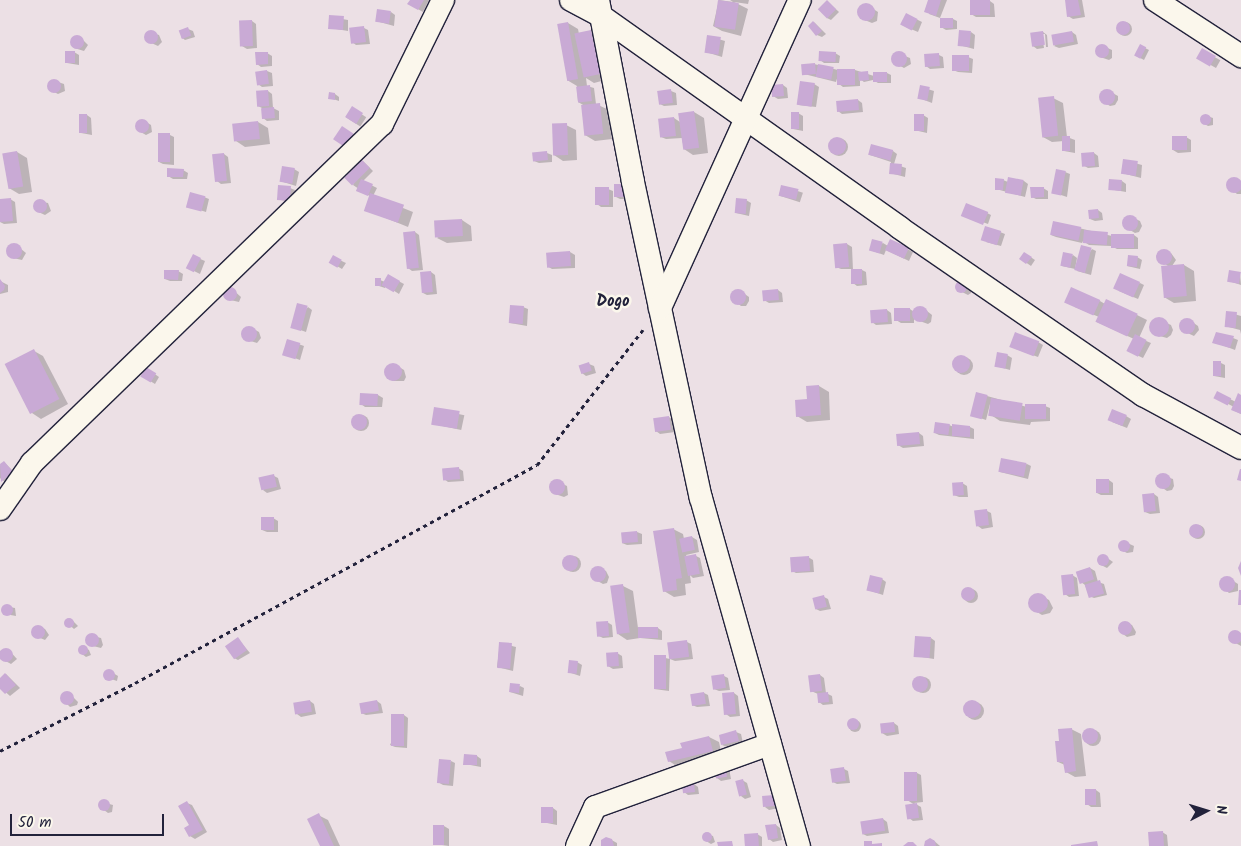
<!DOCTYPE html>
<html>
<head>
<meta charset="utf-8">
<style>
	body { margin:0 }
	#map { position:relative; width:1241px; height:846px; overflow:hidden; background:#ece0e5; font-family:Kalam,sans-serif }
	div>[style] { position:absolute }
	.shadow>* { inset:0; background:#0003; transform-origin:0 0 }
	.round { border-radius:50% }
	.building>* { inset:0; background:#c9aad5; transform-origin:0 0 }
	.path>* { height:3px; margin-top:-1.5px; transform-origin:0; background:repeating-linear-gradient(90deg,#22223b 0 4px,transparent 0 8px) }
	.roads { filter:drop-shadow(1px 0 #22223b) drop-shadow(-1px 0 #22223b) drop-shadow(0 1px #22223b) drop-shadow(0 -1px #22223b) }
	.minor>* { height:22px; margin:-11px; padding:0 11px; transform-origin:11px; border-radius:11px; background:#fbf7ec }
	span { translate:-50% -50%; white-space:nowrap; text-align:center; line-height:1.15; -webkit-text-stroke:5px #fbf7ec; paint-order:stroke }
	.quarter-label { font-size:16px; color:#22223b; font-weight:700 }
	.north { position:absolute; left:1181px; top:786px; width:50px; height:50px; -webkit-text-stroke:4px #fbf7ec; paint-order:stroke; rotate:85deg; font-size:14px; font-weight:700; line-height:20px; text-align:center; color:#22223b }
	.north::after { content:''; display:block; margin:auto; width:18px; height:22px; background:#22223b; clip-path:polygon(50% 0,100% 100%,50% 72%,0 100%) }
	.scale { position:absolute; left:10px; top:814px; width:154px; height:22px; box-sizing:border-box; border:2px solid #22223b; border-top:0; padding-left:6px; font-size:15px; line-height:18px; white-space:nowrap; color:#22223b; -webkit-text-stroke:4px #fbf7ec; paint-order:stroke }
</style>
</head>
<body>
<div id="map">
	<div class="shadow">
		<i style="clip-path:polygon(411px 0,429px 0,423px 12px,409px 4px)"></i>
		<i style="clip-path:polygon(719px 0,733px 2px,730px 0,749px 0,748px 4px,734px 2px,748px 9px,741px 36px,722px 31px,713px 26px)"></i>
		<i style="clip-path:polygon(929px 0,947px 0,940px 18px,929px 14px)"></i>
		<i style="clip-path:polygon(1066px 0,1082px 0,1085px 17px,1073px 19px,1068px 16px)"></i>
		<i style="clip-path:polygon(827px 1px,839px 12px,831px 20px,827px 18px)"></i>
		<i style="clip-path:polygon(990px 1px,994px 4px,995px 17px,976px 17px,971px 14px)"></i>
		<i style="clip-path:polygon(867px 5px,878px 12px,877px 21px,872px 23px,862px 19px,859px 12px,860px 8px)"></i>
		<i style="clip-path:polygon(391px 12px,395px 15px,394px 26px,376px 21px)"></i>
		<i style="clip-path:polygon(906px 14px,922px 22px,918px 32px,906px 27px)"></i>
		<i style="clip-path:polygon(331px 17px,348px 20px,348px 31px,330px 28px)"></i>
		<i style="clip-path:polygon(953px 19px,957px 21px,957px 29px,946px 30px,941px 27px)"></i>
		<i style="clip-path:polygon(252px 21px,256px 24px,257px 48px,247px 49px,242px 46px)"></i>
		<i class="round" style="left:1118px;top:22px;width:14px;height:14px"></i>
		<i style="clip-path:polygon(814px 22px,826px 34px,822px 37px,817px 35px)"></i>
		<i style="clip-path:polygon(568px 23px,578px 29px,579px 34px,591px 32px,601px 37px,609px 79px,594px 83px,586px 78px,587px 86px,594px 88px,596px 104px,609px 110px,612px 139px,595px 141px,585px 135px,585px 106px,578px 102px,577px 86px,567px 80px)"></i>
		<i style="clip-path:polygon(364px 28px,368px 30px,370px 44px,356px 45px,352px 42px)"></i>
		<i style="clip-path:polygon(188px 29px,193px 31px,195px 37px,185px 40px,181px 37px)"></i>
		<i style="clip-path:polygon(149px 32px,159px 35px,162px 42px,158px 46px,149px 42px,146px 38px)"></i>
		<i style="clip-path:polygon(971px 32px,975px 35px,974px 49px,959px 45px)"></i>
		<i style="clip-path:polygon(1043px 32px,1047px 35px,1048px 47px,1046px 47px,1045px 34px,1042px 34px,1044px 48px,1037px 49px,1033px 46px)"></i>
		<i style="clip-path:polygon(1072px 32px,1076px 35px,1078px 44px,1059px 48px,1054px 46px)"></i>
		<i style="clip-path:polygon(708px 36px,725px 41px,722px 57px,706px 52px)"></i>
		<i style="clip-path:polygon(80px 37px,88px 45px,84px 51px,74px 48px,71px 42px,72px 39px)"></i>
		<i style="clip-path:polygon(1101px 45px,1112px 50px,1112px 58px,1109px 60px,1100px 57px,1096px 51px)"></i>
		<i style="left:1141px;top:46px;width:9px;height:11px;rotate:27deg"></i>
		<i style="left:1202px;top:50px;width:21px;height:9px;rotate:29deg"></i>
		<i style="clip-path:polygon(74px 52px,79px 55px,79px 65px,67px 63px)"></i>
		<i style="clip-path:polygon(267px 53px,272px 56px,272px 66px,261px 67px,257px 64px)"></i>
		<i style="clip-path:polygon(835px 53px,840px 56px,839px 63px,824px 63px,820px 60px)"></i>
		<i style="clip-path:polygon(897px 53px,910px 58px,911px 64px,904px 68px,893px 62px,893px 57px)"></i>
		<i style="clip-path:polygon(939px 55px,943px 57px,944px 68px,930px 69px,926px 66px)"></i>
		<i style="clip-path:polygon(968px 57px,973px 59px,972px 73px,958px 72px,953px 70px)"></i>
		<i style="clip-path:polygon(814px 64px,838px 70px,855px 70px,874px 76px,887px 73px,891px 75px,891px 83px,878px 83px,873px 80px,864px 82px,860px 79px,860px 86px,843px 87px,839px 84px,838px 75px,836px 82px,804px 74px)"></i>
		<i style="clip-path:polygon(267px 71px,272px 73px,273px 86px,262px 87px,258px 84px)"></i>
		<i style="clip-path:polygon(52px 80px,64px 84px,65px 91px,58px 94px,54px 92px,49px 86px)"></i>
		<i style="clip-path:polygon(814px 84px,819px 87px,816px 107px,799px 105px)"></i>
		<i style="clip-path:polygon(783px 85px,787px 88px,788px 98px,778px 99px,773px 96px)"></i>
		<i style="clip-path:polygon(921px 87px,934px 91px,932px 103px,919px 98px)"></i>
		<i style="clip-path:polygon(1107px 90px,1118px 96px,1118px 100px,1115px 105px,1110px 106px,1102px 101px,1100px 95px)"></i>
		<i style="clip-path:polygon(268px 91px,272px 94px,273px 108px,279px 111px,279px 120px,267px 121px,263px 118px,262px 108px,258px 106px)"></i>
		<i style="clip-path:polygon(671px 91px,676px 93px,677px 105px,664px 106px,660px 104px)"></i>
		<i style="clip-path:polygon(335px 94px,339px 97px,339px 101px,330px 98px)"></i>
		<i style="clip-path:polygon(1053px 98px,1063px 103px,1067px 137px,1075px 140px,1075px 153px,1064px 151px,1064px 141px,1052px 142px,1043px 137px)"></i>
		<i style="clip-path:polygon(858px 100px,862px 103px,863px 112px,842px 114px,838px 111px)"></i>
		<i style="left:352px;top:108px;width:17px;height:11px;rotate:33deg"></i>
		<i style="clip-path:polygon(694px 112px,704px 118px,708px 153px,693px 155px,684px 149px,682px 138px,666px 139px,661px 137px,674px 118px,680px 122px)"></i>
		<i style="clip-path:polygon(798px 113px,803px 116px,803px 131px,793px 129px)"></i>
		<i style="clip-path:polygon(87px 115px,91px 118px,92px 135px,81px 133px)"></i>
		<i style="clip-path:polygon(923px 115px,928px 118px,927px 133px,914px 130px)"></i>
		<i style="clip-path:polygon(1204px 115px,1213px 118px,1213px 125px,1208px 126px,1203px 123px,1201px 120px)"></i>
		<i style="clip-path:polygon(143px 120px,151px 125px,152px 132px,146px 135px,137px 130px,137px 123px)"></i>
		<i style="clip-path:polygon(258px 122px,268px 128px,270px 144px,245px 147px,236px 141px)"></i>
		<i style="clip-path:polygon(566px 125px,576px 130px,577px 160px,563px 161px,554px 155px)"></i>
		<i style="clip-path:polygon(170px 135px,174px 137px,174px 165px,163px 164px,159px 162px)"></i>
		<i style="clip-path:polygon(1186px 137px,1191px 140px,1191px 152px,1178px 153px,1173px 150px)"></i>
		<i class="round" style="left:830px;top:138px;width:18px;height:18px"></i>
		<i style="clip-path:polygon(893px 151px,897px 154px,894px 164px,906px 168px,905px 177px,890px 173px,891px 162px,870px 155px)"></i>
		<i style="clip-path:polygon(17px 152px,27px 158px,32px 192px,19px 194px,9px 188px)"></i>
		<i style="clip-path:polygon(547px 153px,552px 155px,552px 162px,539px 163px,534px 161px)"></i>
		<i style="clip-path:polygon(1094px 153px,1098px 156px,1099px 167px,1088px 168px,1083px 165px)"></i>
		<i style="clip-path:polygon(224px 154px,228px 157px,231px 183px,221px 184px,217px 181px)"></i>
		<i style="clip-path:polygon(1124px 160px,1142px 165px,1141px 178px,1122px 173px)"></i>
		<i style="clip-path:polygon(363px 161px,373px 171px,363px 181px,377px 188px,373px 196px,413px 212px,408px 227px,366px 210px,371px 197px,353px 185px)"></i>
		<i style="clip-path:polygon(294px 169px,299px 172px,296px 186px,280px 181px)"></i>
		<i style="clip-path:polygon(183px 170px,188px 173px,187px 179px,173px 179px,168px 176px)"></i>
		<i style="clip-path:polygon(1065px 172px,1070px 174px,1067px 197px,1055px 193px)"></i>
		<i style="clip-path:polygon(1233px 179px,1241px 181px,1241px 194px,1237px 194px,1229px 188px,1229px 184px)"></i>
		<i style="clip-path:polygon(1003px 180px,1008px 182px,1024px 181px,1028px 184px,1025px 197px,996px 189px)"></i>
		<i style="clip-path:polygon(1122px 181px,1126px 184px,1126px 192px,1109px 189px)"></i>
		<i style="clip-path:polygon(626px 185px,631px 199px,620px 199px,616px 197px)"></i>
		<i style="left:782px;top:186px;width:22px;height:10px;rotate:18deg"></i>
		<i style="clip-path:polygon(290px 188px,295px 190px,293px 203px,277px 199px)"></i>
		<i style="clip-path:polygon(1043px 188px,1048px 191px,1048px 199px,1036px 199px,1032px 197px)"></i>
		<i style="clip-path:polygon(608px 189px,613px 191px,613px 207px,601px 207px,597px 204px)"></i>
		<i style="clip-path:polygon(204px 197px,209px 199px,206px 212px,187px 206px)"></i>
		<i style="clip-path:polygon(10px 199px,15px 202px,17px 223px,4px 224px,0 222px,0 200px)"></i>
		<i style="clip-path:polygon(746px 200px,751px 203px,749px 216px,736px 213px)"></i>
		<i style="clip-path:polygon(36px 201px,48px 203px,51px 211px,45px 215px,36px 211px,34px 204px)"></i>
		<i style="clip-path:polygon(1098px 210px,1102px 213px,1103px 220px,1095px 221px,1090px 219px)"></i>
		<i style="clip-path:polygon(987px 213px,991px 215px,988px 224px,966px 216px)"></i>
		<i style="clip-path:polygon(1129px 216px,1140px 221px,1142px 226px,1139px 232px,1135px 233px,1123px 226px,1123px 221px)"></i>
		<i style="clip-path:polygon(462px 220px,471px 226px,472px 241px,447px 243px,437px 238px)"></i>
		<i style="clip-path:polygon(1054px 222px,1112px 236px,1134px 235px,1138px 238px,1138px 249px,1117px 249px,1111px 246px,1089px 245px,1083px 241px,1082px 243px,1056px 237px,1051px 235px)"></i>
		<i style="clip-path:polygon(415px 232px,419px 235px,423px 270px,412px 271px,408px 268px)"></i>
		<i style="clip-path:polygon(1000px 232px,1005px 234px,1001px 246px,986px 242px)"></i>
		<i style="clip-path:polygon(891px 241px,913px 252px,909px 261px,886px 250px,884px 255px,870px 250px,883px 243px,888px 246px)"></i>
		<i style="clip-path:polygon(15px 244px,26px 253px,22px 260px,13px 258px,7px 251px,8px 248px)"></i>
		<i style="clip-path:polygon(847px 244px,852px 247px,853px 270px,862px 270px,866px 272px,867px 285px,857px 286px,853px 283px,852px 269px,841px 269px,836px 267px,835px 245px)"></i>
		<i style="clip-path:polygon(1092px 249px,1096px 251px,1091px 275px,1077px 271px)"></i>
		<i style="clip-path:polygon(1162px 250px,1171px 253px,1176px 260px,1172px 266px,1184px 265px,1194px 271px,1196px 301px,1174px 303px,1164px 297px,1168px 266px,1158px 259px,1157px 255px)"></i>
		<i style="clip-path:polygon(570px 252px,575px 255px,575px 268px,552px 269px,547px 266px,547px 253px)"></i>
		<i style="clip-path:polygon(1073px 255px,1077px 258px,1075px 269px,1062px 266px)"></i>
		<i style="clip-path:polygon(193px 256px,205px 261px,200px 274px,192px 270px)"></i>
		<i style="clip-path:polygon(1029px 256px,1035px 260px,1031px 266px,1021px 259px)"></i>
		<i style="clip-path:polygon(333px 257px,346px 263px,342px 269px,330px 262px)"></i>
		<i style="clip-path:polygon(1137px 257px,1142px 260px,1140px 269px,1127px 266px)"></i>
		<i style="clip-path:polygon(178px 271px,183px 274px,182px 281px,170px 281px,165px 279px)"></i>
		<i style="clip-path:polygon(431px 272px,435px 275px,437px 294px,427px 295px,423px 293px)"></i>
		<i style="clip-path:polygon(1240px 274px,1241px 285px,1229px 281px)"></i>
		<i style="clip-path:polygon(389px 276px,404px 284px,399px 294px,385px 285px,385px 288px,376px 285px,380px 280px,385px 282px)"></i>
		<i style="clip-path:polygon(0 281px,8px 285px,8px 292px,0 294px)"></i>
		<i style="clip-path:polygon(958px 282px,966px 282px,972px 288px,971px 293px,968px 295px,958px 290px,956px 285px)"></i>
		<i style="clip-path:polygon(1140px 283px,1144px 285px,1138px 299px,1119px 291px)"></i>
		<i style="clip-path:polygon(231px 288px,241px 297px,239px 302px,226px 299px,223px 293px,225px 290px)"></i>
		<i style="clip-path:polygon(739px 290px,749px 297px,749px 301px,746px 306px,741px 306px,732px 299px,732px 295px)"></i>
		<i style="clip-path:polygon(778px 290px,782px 293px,783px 302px,769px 303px,764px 300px)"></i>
		<i style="clip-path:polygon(1107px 300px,1147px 320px,1139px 338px,1151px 343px,1143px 358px,1128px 351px,1134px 339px,1097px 322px,1099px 317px,1075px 307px,1100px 301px,1105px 304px)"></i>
		<i style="clip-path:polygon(308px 307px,312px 310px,306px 332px,292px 327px)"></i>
		<i style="clip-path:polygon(523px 307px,528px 309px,527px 326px,510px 323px)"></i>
		<i style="clip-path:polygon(922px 307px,932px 315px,931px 322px,928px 324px,914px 319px,914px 323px,901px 323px,896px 320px,910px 309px,914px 312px)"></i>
		<i style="clip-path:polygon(887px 310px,891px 313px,892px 324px,876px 325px,872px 322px)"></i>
		<i style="clip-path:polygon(1227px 312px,1241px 316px,1241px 334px,1240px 330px,1225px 326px)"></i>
		<i style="clip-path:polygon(1158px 319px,1171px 325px,1173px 330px,1171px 335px,1167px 338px,1156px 335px,1151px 328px,1154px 321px)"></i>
		<i style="clip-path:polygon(1188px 319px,1198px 326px,1199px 330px,1194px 336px,1181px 330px,1180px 326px,1184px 320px)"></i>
		<i style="clip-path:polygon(250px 327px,259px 332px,261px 338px,257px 343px,248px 340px,243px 333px,244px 330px)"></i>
		<i style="clip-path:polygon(1233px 338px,1238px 340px,1235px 350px,1214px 342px)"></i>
		<i style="clip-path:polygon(287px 340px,304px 346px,300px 360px,284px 354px)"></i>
		<i style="clip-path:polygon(1038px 342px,1043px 345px,1038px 357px,1016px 349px)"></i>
		<i style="clip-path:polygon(34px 351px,43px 356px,68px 404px,41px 419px,32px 413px)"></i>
		<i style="clip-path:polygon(1007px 355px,1012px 358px,1010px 370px,996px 366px)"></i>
		<i class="round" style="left:955px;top:357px;width:18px;height:18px"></i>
		<i style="clip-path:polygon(1221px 363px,1225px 365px,1225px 378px,1214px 376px)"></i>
		<i style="clip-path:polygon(394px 364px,404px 370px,406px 377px,404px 381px,393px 381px,389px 379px,385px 372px,389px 365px)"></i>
		<i style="clip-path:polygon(589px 364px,594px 366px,596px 373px,586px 376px,582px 373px)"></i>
		<i style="clip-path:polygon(146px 368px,159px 377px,155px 384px,142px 376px)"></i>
		<i style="clip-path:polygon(819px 386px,829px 392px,830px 420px,807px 422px,797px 416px)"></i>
		<i style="clip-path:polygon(361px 394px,378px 395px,383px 398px,382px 407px,365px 407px,361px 404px)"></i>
		<i style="clip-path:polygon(987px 396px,1027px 407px,1045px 406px,1050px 408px,1050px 421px,1031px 422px,1030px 425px,1000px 421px,991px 415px,990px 404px,986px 420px,971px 415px)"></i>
		<i style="clip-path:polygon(1241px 396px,1241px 414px,1233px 410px,1234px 407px,1215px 397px,1230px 399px,1236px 402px)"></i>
		<i style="left:435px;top:409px;width:30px;height:15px;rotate:12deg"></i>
		<i class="round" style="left:353px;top:415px;width:16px;height:16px"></i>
		<i style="clip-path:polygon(1126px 416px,1131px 419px,1127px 428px,1112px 422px)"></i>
		<i style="clip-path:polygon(669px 417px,673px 420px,675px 432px,660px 434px,656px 431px)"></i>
		<i style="clip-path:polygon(949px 425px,954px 427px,970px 427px,974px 429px,974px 439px,939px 435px,935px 433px)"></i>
		<i style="clip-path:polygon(919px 433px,923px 436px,924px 446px,903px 448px,898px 445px)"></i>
		<i style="clip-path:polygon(4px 462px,17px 475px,6px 483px,0 478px,0 466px)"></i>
		<i style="clip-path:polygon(1027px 464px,1031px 466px,1028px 479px,1000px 472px)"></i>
		<i style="clip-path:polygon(458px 468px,463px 471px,464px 481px,448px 482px,444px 479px)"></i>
		<i style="clip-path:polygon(1160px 475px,1173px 479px,1174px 486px,1172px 490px,1167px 491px,1157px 484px,1157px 477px)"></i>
		<i style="clip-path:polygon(274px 476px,278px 478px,281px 489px,267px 493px,263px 490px)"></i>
		<i style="clip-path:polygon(1109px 480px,1113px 483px,1113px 495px,1101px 495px,1097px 493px)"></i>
		<i style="clip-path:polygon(556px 481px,567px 486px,568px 495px,564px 497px,552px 493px,550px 488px,552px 482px)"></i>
		<i style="clip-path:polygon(962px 483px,967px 486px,968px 497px,959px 497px,954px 495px)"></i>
		<i style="clip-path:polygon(1154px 494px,1158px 497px,1160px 513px,1150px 514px,1145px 512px)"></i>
		<i style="clip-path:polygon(987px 511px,991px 513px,993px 527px,982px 529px,978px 526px)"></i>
		<i style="clip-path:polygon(273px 518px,278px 521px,278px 532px,267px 532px,262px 530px)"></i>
		<i class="round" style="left:1191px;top:525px;width:14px;height:14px"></i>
		<i style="clip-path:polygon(673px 529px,683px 534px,684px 539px,692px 537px,697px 540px,699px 552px,686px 555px,687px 557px,696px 556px,700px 558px,704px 576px,693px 578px,690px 575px,691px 583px,685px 584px,686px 595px,674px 597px,664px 591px)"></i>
		<i style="clip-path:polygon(637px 532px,642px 534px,642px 544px,627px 545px,622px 543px,622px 533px)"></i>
		<i style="clip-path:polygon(1123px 541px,1134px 546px,1133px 552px,1127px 553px,1123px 551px,1119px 545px)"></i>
		<i style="clip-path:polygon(1103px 555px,1113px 562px,1107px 568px,1099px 564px,1098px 558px)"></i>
		<i class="round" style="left:565px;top:556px;width:16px;height:16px"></i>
		<i style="clip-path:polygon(808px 557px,813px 560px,814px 572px,796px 573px,792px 571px)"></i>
		<i style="clip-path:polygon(597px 568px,606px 571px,609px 577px,607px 583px,603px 584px,592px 578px,591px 574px)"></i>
		<i style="clip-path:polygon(1090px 568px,1095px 571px,1098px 582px,1104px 584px,1107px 595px,1094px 598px,1089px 596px,1085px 585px,1081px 582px)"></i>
		<i style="clip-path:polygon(1072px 575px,1077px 578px,1079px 596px,1069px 597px,1065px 594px)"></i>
		<i style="clip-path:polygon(1227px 577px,1238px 584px,1238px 591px,1229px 593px,1222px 587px,1222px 580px)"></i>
		<i style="clip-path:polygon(882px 579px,886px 582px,883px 595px,868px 590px)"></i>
		<i style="clip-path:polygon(623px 586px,633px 591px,638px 628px,658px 628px,662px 631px,662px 640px,640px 638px,627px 640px,618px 634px)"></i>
		<i class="round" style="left:964px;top:589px;width:14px;height:14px"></i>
		<i style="clip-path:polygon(1039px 595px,1049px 600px,1053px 608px,1050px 613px,1042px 615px,1032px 609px,1030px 601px,1033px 596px)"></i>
		<i style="clip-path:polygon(824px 597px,828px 599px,831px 609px,820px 611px,816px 609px)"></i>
		<i style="clip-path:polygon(4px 606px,15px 608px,16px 616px,5px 614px)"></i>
		<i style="clip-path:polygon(71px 619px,78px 626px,74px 629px,66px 622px)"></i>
		<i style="clip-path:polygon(607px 622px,612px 625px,613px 637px,603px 638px,599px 636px)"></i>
		<i style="clip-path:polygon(1123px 622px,1132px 625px,1136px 632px,1135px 635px,1127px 637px,1123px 634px,1118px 628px)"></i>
		<i style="clip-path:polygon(37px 626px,45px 629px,49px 635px,45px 640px,33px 635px,33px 631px)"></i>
		<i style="clip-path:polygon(1232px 632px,1241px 634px,1241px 646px,1230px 640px)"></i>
		<i style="clip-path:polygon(89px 635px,101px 638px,103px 645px,101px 648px,89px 645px,87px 642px)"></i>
		<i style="clip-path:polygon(931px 638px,935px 641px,934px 659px,916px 656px)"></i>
		<i style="clip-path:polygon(238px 639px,250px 653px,238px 660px,234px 658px)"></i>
		<i style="clip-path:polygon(687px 642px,691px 644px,693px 659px,675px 661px,670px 659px,669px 691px,654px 689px,656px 656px,670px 659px)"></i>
		<i style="clip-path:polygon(500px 643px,516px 647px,513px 671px,497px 667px)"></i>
		<i style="clip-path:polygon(84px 647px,89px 650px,91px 655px,86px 657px,82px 654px,79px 649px)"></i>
		<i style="clip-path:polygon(8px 649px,17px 659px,11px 664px,0 658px,0 651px)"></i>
		<i style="clip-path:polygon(617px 653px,622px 656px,623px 668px,613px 669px,608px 666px)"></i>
		<i style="clip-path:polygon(577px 662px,582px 665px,580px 676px,568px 672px)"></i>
		<i style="clip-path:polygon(108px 670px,118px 676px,117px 681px,105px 677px,106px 671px)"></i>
		<i style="clip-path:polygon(6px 674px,20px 688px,10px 696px,0 687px,0 679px)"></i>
		<i style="clip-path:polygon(820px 675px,824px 678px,826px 693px,832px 696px,833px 704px,823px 705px,819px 702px,818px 694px,811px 691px)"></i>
		<i style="clip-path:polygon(724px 676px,728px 678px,730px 690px,719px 691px,714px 689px)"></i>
		<i class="round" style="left:915px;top:677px;width:16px;height:16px"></i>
		<i style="clip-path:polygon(520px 686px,524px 688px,523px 696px,510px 692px)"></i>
		<i style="clip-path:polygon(69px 693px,78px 702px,77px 705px,70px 707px,61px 698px,62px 695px)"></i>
		<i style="clip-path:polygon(704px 693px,708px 695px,710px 706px,697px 707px,692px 705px)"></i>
		<i style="clip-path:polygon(734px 693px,738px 696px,740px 716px,730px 717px,726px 714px)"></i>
		<i style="clip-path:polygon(310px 701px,314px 704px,316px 714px,301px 717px,297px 714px)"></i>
		<i style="clip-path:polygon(377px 701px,381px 704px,383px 713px,366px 715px,361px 713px)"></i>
		<i class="round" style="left:966px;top:702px;width:18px;height:18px"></i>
		<i style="clip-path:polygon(404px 715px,408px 718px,407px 748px,395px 747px,390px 745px)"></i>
		<i class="round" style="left:849px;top:720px;width:12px;height:12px"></i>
		<i style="clip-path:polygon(894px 723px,898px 726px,899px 734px,887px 736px,882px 733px)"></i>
		<i style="clip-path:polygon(1071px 729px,1081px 734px,1086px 776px,1075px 777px,1066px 772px,1065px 765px,1058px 762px,1060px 742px)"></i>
		<i class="round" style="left:1085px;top:730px;width:16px;height:16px"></i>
		<i style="clip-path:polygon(736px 732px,741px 734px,743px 743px,727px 747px,722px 745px)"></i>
		<i style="clip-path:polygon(709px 737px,719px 742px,722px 756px,678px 767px,669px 761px,683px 749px)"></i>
		<i style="clip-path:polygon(477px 756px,481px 759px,481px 767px,465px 764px)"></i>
		<i style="clip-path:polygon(451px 761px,455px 763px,453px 786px,443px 785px,438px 782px)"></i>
		<i style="clip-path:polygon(729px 768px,731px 779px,721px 781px,717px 778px)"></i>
		<i style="clip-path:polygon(844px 769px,848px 771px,850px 783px,837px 784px,833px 782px)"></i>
		<i style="clip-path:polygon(917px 773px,921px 775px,923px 802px,914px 803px,921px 807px,923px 820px,913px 821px,909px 818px,915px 805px,907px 800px)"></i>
		<i style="clip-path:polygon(742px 780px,747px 783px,751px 797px,745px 799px,741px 796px)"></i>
		<i style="clip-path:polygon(694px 784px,698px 787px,699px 794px,688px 795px,684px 792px)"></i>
		<i style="clip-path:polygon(1096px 790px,1100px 793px,1101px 807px,1091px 807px,1087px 804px)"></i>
		<i style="clip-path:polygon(773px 796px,779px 808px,769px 810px,765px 807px)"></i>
		<i style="clip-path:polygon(102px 802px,113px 805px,112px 812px,108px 813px,100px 807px)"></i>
		<i style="clip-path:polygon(187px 803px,192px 805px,207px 832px,195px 839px,190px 836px)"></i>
		<i style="clip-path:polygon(553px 808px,557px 811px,557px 825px,542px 822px)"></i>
		<i style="clip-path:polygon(318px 815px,328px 820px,340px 846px,322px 846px)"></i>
		<i style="clip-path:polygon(883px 819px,887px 822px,889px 833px,867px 836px,863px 834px)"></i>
		<i style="clip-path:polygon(776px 825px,780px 828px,782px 840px,773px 842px,769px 839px)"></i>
		<i style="clip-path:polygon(434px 826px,444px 826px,449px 829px,449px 846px,435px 844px)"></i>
		<i style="clip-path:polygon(1162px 832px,1167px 835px,1168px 846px,1151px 846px)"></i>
		<i style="clip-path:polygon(705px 834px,713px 836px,715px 842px,711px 844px,706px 841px,703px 837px)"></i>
		<i style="clip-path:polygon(757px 834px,762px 837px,762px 846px,746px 846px)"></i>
		<i style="clip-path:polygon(608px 838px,617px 843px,617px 846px,603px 846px)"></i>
		<i style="clip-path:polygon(933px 840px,940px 846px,926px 846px)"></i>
	</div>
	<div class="building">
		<i style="clip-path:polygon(410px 0,424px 0,418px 10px,407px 4px)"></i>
		<i style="left:718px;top:0;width:21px;height:27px;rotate:8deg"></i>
		<i style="left:827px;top:0;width:13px;height:13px;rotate:45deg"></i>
		<i style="clip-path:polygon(928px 0,941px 0,936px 16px,924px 12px)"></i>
		<i style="left:970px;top:0;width:20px;height:15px"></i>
		<i style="clip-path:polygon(1065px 0,1078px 0,1081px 15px,1067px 17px)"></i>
		<i class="round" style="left:857px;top:3px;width:18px;height:18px"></i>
		<i style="left:377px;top:9px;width:14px;height:13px;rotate:8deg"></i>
		<i style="left:906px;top:13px;width:13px;height:13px;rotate:27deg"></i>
		<i style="left:329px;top:15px;width:15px;height:14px;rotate:4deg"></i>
		<i style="left:940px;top:18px;width:13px;height:10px"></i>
		<i style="left:252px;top:20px;width:26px;height:13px;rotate:88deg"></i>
		<i class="round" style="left:1116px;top:21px;width:14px;height:14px"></i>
		<i style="clip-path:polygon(813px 21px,822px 31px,816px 36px,808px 26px)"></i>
		<i style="left:568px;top:22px;width:58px;height:11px;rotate:80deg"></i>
		<i style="left:364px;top:26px;width:16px;height:15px;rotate:83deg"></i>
		<i style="left:188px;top:27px;width:9px;height:10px;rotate:69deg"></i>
		<i style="left:591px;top:30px;width:45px;height:17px;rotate:78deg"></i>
		<i style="left:959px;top:30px;width:12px;height:16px;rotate:5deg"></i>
		<i class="round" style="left:144px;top:30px;width:14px;height:14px"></i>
		<i style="left:1043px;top:31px;width:14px;height:13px;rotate:82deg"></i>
		<i style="left:1072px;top:31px;width:11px;height:21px;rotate:80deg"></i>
		<i class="round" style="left:70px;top:35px;width:14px;height:14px"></i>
		<i style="left:707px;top:35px;width:14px;height:18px;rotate:8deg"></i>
		<i class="round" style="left:1095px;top:44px;width:14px;height:14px"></i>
		<i style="left:1140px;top:44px;width:7px;height:13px;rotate:27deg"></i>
		<i style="left:1202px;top:48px;width:16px;height:12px;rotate:30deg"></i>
		<i style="left:65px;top:51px;width:10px;height:12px"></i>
		<i style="left:819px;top:51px;width:17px;height:10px;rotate:3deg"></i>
		<i class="round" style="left:891px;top:51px;width:16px;height:16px"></i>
		<i style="clip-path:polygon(255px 52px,268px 52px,268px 64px,256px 65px)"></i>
		<i style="left:939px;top:53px;width:13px;height:15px;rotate:86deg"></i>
		<i style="left:952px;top:55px;width:17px;height:16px"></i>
		<i style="left:815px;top:63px;width:11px;height:14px;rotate:85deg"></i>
		<i style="left:818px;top:64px;width:16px;height:13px;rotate:11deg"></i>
		<i style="left:837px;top:69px;width:18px;height:16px"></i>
		<i style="left:267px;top:70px;width:14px;height:12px;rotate:82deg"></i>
		<i style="left:868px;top:71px;width:9px;height:10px;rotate:84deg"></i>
		<i style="left:873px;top:72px;width:14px;height:10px"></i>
		<i class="round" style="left:47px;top:79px;width:14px;height:14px"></i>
		<i style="left:800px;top:81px;width:15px;height:24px;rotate:8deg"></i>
		<i style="left:783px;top:84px;width:12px;height:12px;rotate:85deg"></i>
		<i style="left:590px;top:85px;width:16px;height:14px;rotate:83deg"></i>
		<i style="left:920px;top:85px;width:10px;height:14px;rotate:11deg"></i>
		<i style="left:671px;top:89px;width:14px;height:14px;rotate:82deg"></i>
		<i class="round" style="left:1099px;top:89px;width:16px;height:16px"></i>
		<i style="left:268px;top:90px;width:16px;height:12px;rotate:86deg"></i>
		<i style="clip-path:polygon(329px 92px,335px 93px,335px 100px,328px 99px)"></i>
		<i style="left:1054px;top:96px;width:40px;height:16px;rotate:84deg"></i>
		<i style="left:858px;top:99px;width:11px;height:22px;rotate:85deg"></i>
		<i style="left:600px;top:103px;width:31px;height:19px;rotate:84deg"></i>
		<i style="left:352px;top:106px;width:13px;height:13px;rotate:32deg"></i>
		<i style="left:274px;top:107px;width:11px;height:13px;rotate:85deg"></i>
		<i style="left:694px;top:111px;width:37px;height:16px;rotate:82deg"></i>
		<i style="left:791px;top:112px;width:8px;height:17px"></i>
		<i class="round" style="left:1199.5px;top:113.5px;width:11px;height:11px"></i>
		<i style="left:79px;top:114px;width:8px;height:19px"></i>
		<i style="left:914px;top:114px;width:10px;height:17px"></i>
		<i style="left:674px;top:117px;width:19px;height:16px;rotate:84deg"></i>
		<i class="round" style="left:135px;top:119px;width:14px;height:14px"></i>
		<i style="left:258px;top:121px;width:18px;height:26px;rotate:84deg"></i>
		<i style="left:567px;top:123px;width:32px;height:15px;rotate:88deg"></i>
		<i style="left:342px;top:126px;width:14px;height:16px;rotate:34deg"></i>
		<i style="left:158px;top:133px;width:12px;height:29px"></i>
		<i style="left:1062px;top:136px;width:8px;height:15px"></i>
		<i style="left:1187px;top:136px;width:14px;height:15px;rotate:90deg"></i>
		<i class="round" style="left:828px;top:137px;width:18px;height:18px"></i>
		<i style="left:871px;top:144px;width:23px;height:11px;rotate:15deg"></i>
		<i style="left:17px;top:151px;width:36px;height:15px;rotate:80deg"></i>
		<i style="left:547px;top:151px;width:9px;height:15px;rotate:84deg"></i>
		<i style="left:1094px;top:152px;width:14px;height:13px;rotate:86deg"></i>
		<i style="left:224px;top:153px;width:28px;height:12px;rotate:84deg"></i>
		<i style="left:1123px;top:159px;width:15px;height:15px;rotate:8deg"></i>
		<i style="left:362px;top:160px;width:11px;height:25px;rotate:45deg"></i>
		<i style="left:890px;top:163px;width:12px;height:11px;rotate:5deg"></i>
		<i style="left:282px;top:166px;width:13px;height:16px;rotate:9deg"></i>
		<i style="clip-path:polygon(167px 168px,184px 169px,183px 177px,167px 177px)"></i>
		<i style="left:1056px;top:169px;width:10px;height:25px;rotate:11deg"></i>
		<i style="left:1008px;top:177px;width:16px;height:16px;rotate:11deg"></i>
		<i class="round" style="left:1226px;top:177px;width:16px;height:16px"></i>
		<i style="clip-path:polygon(995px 178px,1004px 179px,1003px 190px,995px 190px)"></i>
		<i style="left:361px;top:179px;width:13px;height:13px;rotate:23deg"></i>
		<i style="left:1109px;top:179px;width:13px;height:11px;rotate:4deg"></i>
		<i style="left:614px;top:184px;width:12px;height:13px"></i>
		<i style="left:278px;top:185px;width:13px;height:15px;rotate:4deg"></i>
		<i style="left:781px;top:185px;width:18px;height:11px;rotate:13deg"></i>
		<i style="left:609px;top:187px;width:18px;height:14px;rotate:90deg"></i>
		<i style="clip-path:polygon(1030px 187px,1044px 187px,1044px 197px,1031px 198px)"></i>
		<i style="left:190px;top:192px;width:16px;height:16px;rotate:15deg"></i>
		<i style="left:370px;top:193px;width:36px;height:19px;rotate:19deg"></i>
		<i style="clip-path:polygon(11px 198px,13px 221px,0 222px,0 199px)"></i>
		<i style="left:736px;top:198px;width:11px;height:15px;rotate:5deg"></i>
		<i class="round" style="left:33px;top:199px;width:14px;height:14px"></i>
		<i style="left:966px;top:203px;width:24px;height:14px;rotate:22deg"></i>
		<i style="left:1098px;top:209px;width:9px;height:10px;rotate:84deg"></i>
		<i class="round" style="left:1122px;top:215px;width:16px;height:16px"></i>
		<i style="left:462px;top:219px;width:17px;height:28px;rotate:87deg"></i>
		<i style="left:1053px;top:221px;width:29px;height:14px;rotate:12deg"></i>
		<i style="left:985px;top:226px;width:17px;height:15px;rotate:17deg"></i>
		<i style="left:1084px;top:230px;width:24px;height:13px;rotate:5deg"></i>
		<i style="left:415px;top:231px;width:37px;height:12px;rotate:84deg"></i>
		<i style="left:1111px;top:234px;width:23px;height:14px"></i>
		<i style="left:872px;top:239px;width:11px;height:12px;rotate:15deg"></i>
		<i style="left:890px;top:239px;width:21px;height:12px;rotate:25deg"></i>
		<i style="left:847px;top:243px;width:24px;height:14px;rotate:85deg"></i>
		<i class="round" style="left:6px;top:243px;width:16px;height:16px"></i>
		<i style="left:1081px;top:245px;width:11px;height:26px;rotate:15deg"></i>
		<i class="round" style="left:1156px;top:249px;width:16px;height:16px"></i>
		<i style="left:570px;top:251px;width:15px;height:24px;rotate:86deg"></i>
		<i style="clip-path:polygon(1024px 252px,1032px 257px,1026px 264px,1019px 259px)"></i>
		<i style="left:1063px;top:252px;width:10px;height:14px;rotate:11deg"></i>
		<i style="left:193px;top:254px;width:9px;height:16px;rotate:27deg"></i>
		<i style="left:333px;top:255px;width:10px;height:9px;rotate:29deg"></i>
		<i style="left:1128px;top:255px;width:10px;height:11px;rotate:6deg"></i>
		<i style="left:1184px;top:264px;width:32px;height:23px;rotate:85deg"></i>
		<i style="left:851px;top:269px;width:11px;height:15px"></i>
		<i style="clip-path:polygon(164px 270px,179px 270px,178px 280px,164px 279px)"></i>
		<i style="left:1229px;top:270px;width:12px;height:12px;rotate:9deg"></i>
		<i style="left:431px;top:271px;width:21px;height:11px;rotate:85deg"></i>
		<i style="left:1120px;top:273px;width:22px;height:17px;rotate:24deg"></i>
		<i style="left:388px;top:274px;width:14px;height:13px;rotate:30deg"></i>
		<i style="left:375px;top:278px;width:6px;height:8px"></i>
		<i style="clip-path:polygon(0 279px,5px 286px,4px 290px,0 293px)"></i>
		<i class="round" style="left:955px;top:281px;width:12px;height:12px"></i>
		<i class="round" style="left:223px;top:287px;width:14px;height:14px"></i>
		<i style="left:1071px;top:287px;width:32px;height:17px;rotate:24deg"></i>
		<i style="left:778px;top:289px;width:11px;height:16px;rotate:85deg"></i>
		<i class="round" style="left:730px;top:289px;width:16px;height:16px"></i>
		<i style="left:1106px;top:299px;width:35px;height:25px;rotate:25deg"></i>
		<i style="left:297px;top:303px;width:11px;height:26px;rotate:15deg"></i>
		<i style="left:510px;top:305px;width:14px;height:18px;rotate:4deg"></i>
		<i class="round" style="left:912px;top:306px;width:16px;height:16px"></i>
		<i style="left:910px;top:308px;width:13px;height:16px;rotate:90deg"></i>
		<i style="left:887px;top:309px;width:13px;height:17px;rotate:86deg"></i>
		<i style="left:1226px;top:311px;width:11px;height:16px;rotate:5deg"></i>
		<i class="round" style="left:1149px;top:317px;width:20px;height:20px"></i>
		<i class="round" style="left:1179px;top:318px;width:16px;height:16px"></i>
		<i class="round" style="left:241px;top:326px;width:16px;height:16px"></i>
		<i style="left:1015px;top:332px;width:26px;height:16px;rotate:21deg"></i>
		<i style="clip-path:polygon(1216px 332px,1234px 336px,1230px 348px,1212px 343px)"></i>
		<i style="left:1135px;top:334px;width:13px;height:19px;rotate:27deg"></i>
		<i style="left:287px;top:339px;width:14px;height:17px;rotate:17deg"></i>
		<i style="left:34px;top:349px;width:56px;height:33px;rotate:63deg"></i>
		<i style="left:997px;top:352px;width:11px;height:15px;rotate:10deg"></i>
		<i class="round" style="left:952px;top:355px;width:18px;height:18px"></i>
		<i style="left:1213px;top:361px;width:8px;height:15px"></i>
		<i style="left:589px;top:362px;width:9px;height:11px;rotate:72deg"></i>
		<i class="round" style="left:384px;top:363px;width:18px;height:18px"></i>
		<i style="left:146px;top:367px;width:12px;height:11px;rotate:31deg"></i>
		<i style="clip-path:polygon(819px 385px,821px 415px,796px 417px,795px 400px,807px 399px,806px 386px)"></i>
		<i style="left:1217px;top:391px;width:16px;height:8px;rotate:27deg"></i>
		<i style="left:976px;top:392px;width:12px;height:25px;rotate:14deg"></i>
		<i style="left:360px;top:393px;width:18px;height:12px;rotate:3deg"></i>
		<i style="clip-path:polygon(1238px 393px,1241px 395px,1241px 414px,1231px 410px)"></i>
		<i style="left:991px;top:398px;width:32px;height:18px;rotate:9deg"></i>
		<i style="left:1046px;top:404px;width:15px;height:21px;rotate:90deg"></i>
		<i style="left:434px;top:407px;width:26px;height:18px;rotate:9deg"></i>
		<i style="left:1112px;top:409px;width:16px;height:12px;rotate:22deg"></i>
		<i class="round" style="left:351px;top:414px;width:16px;height:16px"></i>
		<i style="left:669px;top:416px;width:14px;height:16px;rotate:82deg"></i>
		<i style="left:935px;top:422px;width:15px;height:11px;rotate:8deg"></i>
		<i style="clip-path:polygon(952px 424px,970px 426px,970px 437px,952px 436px)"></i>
		<i style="left:919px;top:432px;width:12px;height:23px;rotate:85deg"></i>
		<i style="left:1001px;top:458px;width:26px;height:14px;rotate:11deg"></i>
		<i style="clip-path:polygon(4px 461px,13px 472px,1px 482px,0 464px)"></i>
		<i style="left:459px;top:467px;width:12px;height:17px;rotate:85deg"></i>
		<i style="clip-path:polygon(1240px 469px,1241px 469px,1241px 481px,1237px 480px)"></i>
		<i class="round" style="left:1155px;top:473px;width:16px;height:16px"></i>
		<i style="left:274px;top:474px;width:13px;height:16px;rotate:77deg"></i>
		<i class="round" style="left:549px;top:479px;width:16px;height:16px"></i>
		<i style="left:1096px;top:479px;width:13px;height:14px"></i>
		<i style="left:963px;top:482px;width:13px;height:11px;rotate:86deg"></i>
		<i style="left:1154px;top:493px;width:18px;height:12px;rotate:84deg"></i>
		<i style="left:987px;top:509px;width:16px;height:13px;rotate:83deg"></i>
		<i style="left:274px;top:517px;width:13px;height:13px;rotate:90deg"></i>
		<i class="round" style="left:1189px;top:524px;width:14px;height:14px"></i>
		<i style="clip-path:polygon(674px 528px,682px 578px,676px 579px,677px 590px,663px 592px,653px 531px)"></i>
		<i style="left:637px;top:531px;width:11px;height:16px;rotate:85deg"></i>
		<i style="left:692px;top:536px;width:14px;height:13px;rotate:78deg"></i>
		<i class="round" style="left:1118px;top:540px;width:12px;height:12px"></i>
		<i class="round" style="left:1097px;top:554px;width:12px;height:12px"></i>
		<i style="left:696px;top:554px;width:20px;height:12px;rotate:79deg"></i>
		<i class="round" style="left:562px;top:555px;width:16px;height:16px"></i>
		<i style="left:809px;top:556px;width:15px;height:19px;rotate:86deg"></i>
		<i style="clip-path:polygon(1241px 561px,1241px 576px,1238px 568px)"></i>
		<i class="round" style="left:590px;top:566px;width:16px;height:16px"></i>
		<i style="left:1090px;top:567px;width:13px;height:15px;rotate:72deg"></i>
		<i style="left:1073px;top:574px;width:20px;height:12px;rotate:84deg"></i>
		<i style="left:870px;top:575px;width:13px;height:16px;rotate:13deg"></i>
		<i class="round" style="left:1219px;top:576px;width:16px;height:16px"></i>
		<i style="left:1100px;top:580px;width:14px;height:16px;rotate:73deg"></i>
		<i style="left:623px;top:584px;width:49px;height:13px;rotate:82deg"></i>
		<i class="round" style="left:961px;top:587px;width:14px;height:14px"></i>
		<i style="clip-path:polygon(1239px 590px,1241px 590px,1241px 605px,1238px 605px)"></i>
		<i class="round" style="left:1028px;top:593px;width:20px;height:20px"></i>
		<i style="left:824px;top:595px;width:12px;height:12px;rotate:76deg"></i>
		<i class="round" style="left:1px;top:604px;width:12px;height:12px"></i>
		<i class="round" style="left:64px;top:618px;width:10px;height:10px"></i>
		<i class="round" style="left:1118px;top:621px;width:14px;height:14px"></i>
		<i style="left:608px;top:621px;width:15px;height:12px;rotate:86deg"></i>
		<i class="round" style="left:31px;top:625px;width:14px;height:14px"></i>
		<i style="left:638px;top:627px;width:20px;height:11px"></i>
		<i class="round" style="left:1228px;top:630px;width:14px;height:14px"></i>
		<i class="round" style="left:85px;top:633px;width:14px;height:14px"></i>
		<i style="left:915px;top:636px;width:16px;height:21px;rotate:4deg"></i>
		<i style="left:238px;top:637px;width:16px;height:16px;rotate:55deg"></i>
		<i style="left:687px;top:640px;width:17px;height:20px;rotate:83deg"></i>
		<i style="left:499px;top:642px;width:13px;height:26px;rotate:4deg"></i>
		<i class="round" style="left:78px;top:645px;width:10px;height:10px"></i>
		<i class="round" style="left:-1px;top:648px;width:14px;height:14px"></i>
		<i style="left:618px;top:652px;width:14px;height:12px;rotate:86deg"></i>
		<i style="left:654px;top:655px;width:12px;height:34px"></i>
		<i style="left:569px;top:660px;width:9px;height:13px;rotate:6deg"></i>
		<i class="round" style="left:103px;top:669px;width:12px;height:12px"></i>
		<i style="clip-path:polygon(5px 673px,16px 685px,5px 694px,0 689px,0 678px)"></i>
		<i style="left:724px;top:674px;width:14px;height:13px;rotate:82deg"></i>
		<i style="left:820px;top:674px;width:17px;height:12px;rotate:83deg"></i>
		<i class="round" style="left:912px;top:676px;width:16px;height:16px"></i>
		<i style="left:510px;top:683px;width:10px;height:9px;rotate:6deg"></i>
		<i class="round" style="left:60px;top:691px;width:14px;height:14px"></i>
		<i style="left:704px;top:692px;width:12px;height:14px;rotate:81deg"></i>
		<i style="left:734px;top:692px;width:22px;height:12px;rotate:85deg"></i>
		<i style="left:828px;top:692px;width:10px;height:11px;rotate:84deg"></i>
		<i style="left:310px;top:700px;width:12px;height:17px;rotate:81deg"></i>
		<i style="left:377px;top:700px;width:11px;height:18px;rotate:80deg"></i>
		<i class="round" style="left:963px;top:700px;width:18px;height:18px"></i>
		<i style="left:391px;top:714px;width:13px;height:32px"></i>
		<i class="round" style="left:847px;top:718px;width:12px;height:12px"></i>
		<i style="left:894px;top:722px;width:10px;height:14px;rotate:84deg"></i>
		<i style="clip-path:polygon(1072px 728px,1076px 771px,1065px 773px,1063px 762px,1057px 762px,1055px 741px,1059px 741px,1058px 729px)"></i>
		<i class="round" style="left:1082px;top:728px;width:16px;height:16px"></i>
		<i style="clip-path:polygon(736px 730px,739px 741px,721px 745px,719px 735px)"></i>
		<i style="clip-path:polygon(709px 736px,713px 751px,668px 762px,665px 752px,682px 748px,680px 743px)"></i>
		<i style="clip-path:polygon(464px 754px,477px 755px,477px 765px,463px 765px)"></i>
		<i style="left:439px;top:759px;width:12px;height:24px;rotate:5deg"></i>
		<i style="left:725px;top:764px;width:13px;height:11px;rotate:81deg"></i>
		<i style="left:844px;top:767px;width:14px;height:14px;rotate:82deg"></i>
		<i style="left:904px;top:772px;width:13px;height:29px"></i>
		<i style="left:743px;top:779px;width:16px;height:8px;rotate:76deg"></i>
		<i style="left:694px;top:783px;width:9px;height:12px;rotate:84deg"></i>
		<i style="left:1085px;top:789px;width:11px;height:16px"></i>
		<i style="left:774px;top:795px;width:11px;height:12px;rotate:85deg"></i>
		<i class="round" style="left:98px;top:799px;width:12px;height:12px"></i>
		<i style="clip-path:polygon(187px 801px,203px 830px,189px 837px,184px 828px,189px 825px,178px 806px)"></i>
		<i style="left:917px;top:803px;width:15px;height:12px;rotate:82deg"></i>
		<i style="left:541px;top:807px;width:12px;height:16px"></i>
		<i style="clip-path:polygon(319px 813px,334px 846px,320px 846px,307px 819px)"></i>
		<i style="left:883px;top:818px;width:13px;height:23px;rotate:81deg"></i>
		<i style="clip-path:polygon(776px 824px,778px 838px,768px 840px,765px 825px)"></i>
		<i style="left:433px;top:825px;width:11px;height:20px"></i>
		<i style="left:1163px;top:831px;width:15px;height:15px;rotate:86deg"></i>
		<i class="round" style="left:702px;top:832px;width:10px;height:10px"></i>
		<i style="left:758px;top:833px;width:13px;height:14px;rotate:86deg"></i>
		<i style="clip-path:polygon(606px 837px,612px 839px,614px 846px,601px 846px,601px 840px)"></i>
		<i style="clip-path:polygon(930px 838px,935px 841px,936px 846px,924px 846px,925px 841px)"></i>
		<i style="clip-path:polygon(732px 841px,733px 846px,718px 846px,717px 842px)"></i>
		<i style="clip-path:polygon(864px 841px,872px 841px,872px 844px,882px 843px,882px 846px,864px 846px)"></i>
		<i style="clip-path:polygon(1097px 841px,1098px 846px,1071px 846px,1071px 845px)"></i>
		<i style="clip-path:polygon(908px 842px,913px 842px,917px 846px,903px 846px)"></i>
	</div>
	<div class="path">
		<i style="left:0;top:751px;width:151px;rotate:-26.7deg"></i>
		<i style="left:135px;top:683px;width:457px;rotate:-28.5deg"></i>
		<i style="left:537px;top:465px;width:172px;rotate:-51.9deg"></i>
	</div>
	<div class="roads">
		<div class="minor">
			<i style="left:571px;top:0;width:34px;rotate:28deg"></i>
			<i style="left:601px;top:16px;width:367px;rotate:35.3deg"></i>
			<i style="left:900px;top:228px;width:295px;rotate:34.5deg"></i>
			<i style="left:1143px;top:395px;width:111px;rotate:28.4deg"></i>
			<i style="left:598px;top:0;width:185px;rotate:79.1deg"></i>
			<i style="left:633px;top:182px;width:323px;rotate:77.9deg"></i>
			<i style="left:701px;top:498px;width:362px;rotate:74.3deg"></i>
			<i style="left:1155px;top:0;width:103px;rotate:33.1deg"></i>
			<i style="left:660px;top:308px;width:338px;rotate:-65.6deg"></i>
			<i style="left:0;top:509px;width:56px;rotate:-55.2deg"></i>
			<i style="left:32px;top:463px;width:487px;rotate:-44.1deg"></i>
			<i style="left:382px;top:124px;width:138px;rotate:-63.8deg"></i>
			<i style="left:577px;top:846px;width:43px;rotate:-65.2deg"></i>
			<i style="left:595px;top:807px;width:186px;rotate:-19.8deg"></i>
		</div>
	</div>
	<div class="quarter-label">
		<span style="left:613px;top:302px">Dogo</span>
	</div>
	<div class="north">N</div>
	<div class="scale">50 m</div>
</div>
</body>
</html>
